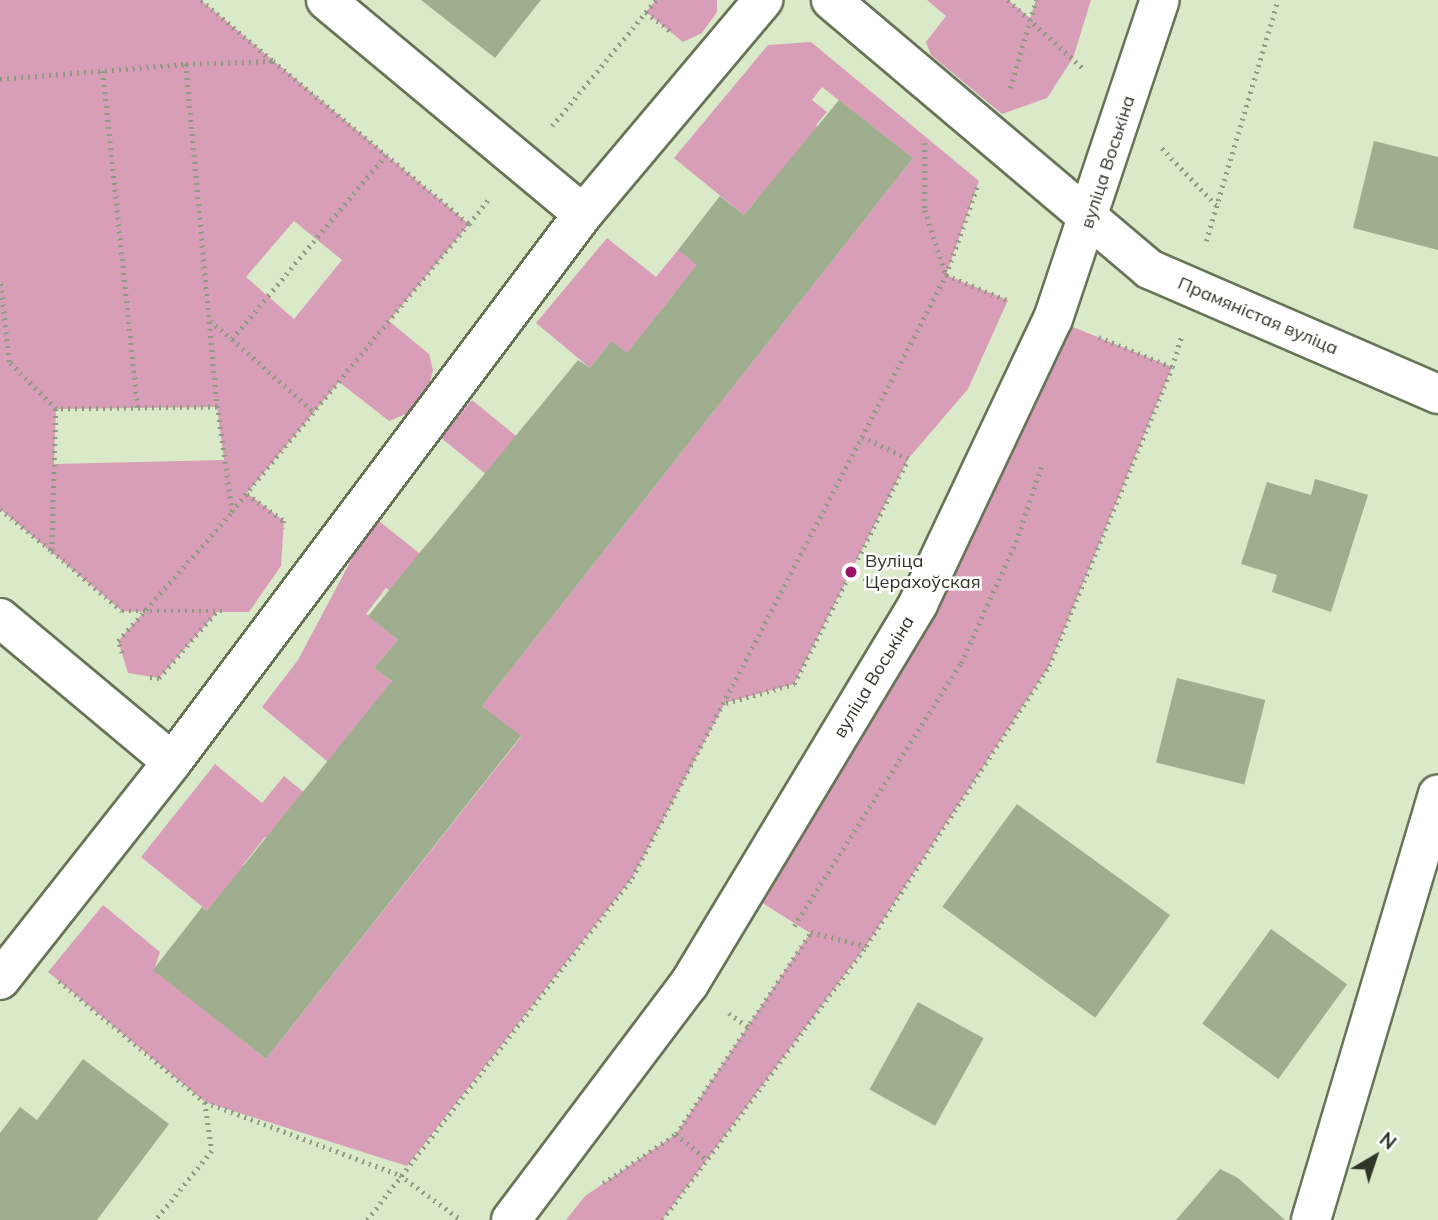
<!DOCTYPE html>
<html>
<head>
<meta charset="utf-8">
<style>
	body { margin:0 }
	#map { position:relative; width:1438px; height:1220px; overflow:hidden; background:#daeac8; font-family:Mulish,sans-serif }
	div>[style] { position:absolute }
	.green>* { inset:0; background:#d89eb8 }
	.building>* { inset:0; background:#9fae8e; transform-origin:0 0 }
	.path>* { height:4.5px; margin-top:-2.25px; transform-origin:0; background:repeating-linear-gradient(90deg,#8f9b82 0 2px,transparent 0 7px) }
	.roads { filter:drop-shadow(2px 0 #677457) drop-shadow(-2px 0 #677457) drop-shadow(0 2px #677457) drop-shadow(0 -2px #677457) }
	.minor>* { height:38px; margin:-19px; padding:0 19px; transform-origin:19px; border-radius:19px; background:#fff }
	.dots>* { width:19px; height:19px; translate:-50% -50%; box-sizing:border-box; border:4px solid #fff; border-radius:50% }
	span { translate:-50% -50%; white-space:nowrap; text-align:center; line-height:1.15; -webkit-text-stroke:5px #fff; paint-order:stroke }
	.street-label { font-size:18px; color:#2f3528 }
	.poi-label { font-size:18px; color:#2f3528 }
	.left { translate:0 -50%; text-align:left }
	.north { position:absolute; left:1340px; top:1122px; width:70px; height:70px; -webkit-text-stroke:5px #fff; paint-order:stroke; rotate:39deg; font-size:19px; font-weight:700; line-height:28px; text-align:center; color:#2f3528 }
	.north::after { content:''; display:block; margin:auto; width:24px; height:32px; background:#2f3528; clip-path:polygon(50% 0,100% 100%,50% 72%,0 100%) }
</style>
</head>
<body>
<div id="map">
	<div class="green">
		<i style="clip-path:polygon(evenodd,0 0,201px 0,469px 224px,389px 321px,429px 354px,433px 370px,428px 389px,410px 412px,389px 421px,339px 382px,247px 493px,284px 521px,281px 566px,249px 612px,217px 612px,159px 678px,128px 673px,118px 641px,144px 612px,122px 611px,0 509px,0 0,294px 221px,342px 260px,294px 319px,246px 277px,294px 221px,0 0,217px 407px,224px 460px,54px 464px,56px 409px,217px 407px)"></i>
		<i style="clip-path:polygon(656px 0,717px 0,717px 12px,702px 33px,683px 42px,646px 12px)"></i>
		<i style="clip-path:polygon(927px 0,1008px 0,1030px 18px,1036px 0,1091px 0,1073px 58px,1047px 98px,1002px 114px,931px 55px,926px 42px,946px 16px)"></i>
		<i style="clip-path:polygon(811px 42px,979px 181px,946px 275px,1008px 300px,968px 389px,908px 459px,794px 684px,725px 703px,632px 878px,407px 1166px,205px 1102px,48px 972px,103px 905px,160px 952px,154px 970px,266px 1059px,521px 737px,482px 706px,913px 158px,822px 87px,812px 100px,827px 112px,816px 125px,826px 132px,765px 205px,757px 199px,744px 215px,674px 158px,768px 45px)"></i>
		<i style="clip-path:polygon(607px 238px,656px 277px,678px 250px,704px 270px,673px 295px,627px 354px,611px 341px,590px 368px,536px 323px)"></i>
		<i style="clip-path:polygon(1053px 319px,1172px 367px,1049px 666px,866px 946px,662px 1220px,566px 1220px,585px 1196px,676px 1134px,810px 933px,745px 892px)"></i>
		<i style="clip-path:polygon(472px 400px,516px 436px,519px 501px,440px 437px)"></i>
		<i style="clip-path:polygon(374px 517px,419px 553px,430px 541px,412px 608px,386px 588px,366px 614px,398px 640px,374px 668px,392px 681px,334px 767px,262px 707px,298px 660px)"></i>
		<i style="clip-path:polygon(215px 764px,262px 803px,284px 776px,312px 799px,272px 843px,265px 837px,243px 865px,250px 871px,220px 921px,141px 857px)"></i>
	</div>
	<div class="building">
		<i style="clip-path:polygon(421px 0,541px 0,495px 58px)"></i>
		<i style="clip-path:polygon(839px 100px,913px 158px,482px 706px,521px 736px,266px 1059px,153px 970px,202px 907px,207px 911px,392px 681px,374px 668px,398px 640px,368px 616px,578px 360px,590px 368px,611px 341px,627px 353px,697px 265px,678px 250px,720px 196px,744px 215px)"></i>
		<i style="clip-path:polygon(1374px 141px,1438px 157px,1438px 250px,1353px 228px)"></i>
		<i style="clip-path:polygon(1315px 479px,1368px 495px,1331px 612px,1272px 592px,1277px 575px,1241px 564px,1267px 482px,1311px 495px)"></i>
		<i style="left:1177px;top:678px;width:91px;height:87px;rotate:14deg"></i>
		<i style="left:1017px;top:804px;width:189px;height:127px;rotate:36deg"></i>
		<i style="left:1271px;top:929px;width:94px;height:117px;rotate:36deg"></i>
		<i style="left:918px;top:1002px;width:75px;height:100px;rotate:29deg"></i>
		<i style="clip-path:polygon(83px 1059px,169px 1124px,97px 1220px,0 1220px,0 1133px,20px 1107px,37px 1120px)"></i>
		<i style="clip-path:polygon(1220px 1169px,1238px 1178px,1285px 1220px,1176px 1220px)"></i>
	</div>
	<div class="path">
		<i style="left:201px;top:0;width:94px;rotate:40.3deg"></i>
		<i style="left:1008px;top:0;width:104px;rotate:42.3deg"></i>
		<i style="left:646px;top:12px;width:34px;rotate:38deg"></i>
		<i style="left:186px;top:64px;width:87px;rotate:-2deg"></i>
		<i style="left:273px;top:61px;width:255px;rotate:39.7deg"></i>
		<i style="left:469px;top:224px;width:373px;rotate:129.5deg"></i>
		<i style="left:232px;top:512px;width:106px;rotate:-98.1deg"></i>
		<i style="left:103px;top:71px;width:339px;rotate:84.1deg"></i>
		<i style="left:0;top:79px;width:187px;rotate:-4.6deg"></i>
		<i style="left:186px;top:64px;width:344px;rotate:84.8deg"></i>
		<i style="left:217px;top:407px;width:161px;rotate:179.3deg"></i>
		<i style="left:56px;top:409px;width:66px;rotate:-135deg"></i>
		<i style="left:9px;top:362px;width:83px;rotate:-96.2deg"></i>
		<i style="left:1010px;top:88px;width:92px;rotate:-73.5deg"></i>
		<i style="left:552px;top:126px;width:163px;rotate:-50.5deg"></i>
		<i style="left:925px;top:143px;width:67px;rotate:90deg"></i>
		<i style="left:925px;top:210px;width:68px;rotate:72.1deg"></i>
		<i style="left:946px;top:275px;width:66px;rotate:22.3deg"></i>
		<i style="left:1162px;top:148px;width:79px;rotate:46.5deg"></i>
		<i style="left:469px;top:224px;width:31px;rotate:-52deg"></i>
		<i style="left:1206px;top:241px;width:252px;rotate:-73.4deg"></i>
		<i style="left:210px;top:321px;width:28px;rotate:39deg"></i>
		<i style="left:232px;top:339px;width:239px;rotate:-50.1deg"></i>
		<i style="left:1099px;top:337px;width:79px;rotate:22.3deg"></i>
		<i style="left:232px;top:339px;width:110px;rotate:41.7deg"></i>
		<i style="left:56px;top:409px;width:142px;rotate:91.6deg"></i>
		<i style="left:52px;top:551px;width:92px;rotate:40.6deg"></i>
		<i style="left:122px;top:611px;width:100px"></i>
		<i style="left:247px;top:494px;width:46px;rotate:36.1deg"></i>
		<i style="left:284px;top:521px;width:7px;rotate:98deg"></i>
		<i style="left:0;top:509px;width:67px;rotate:38.9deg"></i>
		<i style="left:851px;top:572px;width:24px;rotate:24deg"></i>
		<i style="left:122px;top:653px;width:13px;rotate:-108deg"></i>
		<i style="left:118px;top:641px;width:172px;rotate:-48.5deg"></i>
		<i style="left:150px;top:677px;width:9px;rotate:6deg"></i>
		<i style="left:159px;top:678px;width:87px;rotate:-49.2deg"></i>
		<i style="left:726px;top:703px;width:71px;rotate:-15.6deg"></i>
		<i style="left:794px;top:684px;width:252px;rotate:-63.1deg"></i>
		<i style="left:908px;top:459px;width:50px;rotate:-155deg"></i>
		<i style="left:794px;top:926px;width:312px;rotate:-57.6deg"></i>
		<i style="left:961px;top:663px;width:133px;rotate:-65.6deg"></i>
		<i style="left:1016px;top:542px;width:79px;rotate:-71.6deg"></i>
		<i style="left:59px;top:981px;width:190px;rotate:39.7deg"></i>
		<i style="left:205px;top:1102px;width:49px;rotate:81.9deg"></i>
		<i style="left:212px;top:1151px;width:89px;rotate:129.1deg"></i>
		<i style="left:729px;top:1013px;width:24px;rotate:36deg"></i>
		<i style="left:205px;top:1102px;width:208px;rotate:20.5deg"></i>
		<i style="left:400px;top:1175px;width:74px;rotate:36.3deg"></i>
		<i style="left:676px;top:1134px;width:40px;rotate:40deg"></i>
		<i style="left:603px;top:1183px;width:88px;rotate:-33.9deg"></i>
		<i style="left:676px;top:1134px;width:243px;rotate:-56.2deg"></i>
		<i style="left:811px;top:932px;width:57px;rotate:14.3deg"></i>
		<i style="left:367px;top:1220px;width:433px;rotate:-52.2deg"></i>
		<i style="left:632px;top:878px;width:680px;rotate:-62.49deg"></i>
		<i style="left:946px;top:275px;width:93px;rotate:-70.6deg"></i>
		<i style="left:662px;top:1220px;width:342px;rotate:-53.3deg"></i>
		<i style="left:866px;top:946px;width:334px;rotate:-56.8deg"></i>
		<i style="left:1049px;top:666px;width:323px;rotate:-67.6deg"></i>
		<i style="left:1172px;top:367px;width:31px;rotate:-73deg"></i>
	</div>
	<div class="roads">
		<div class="minor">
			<i style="left:326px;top:0;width:334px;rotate:39.8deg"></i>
			<i style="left:831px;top:0;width:417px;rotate:40.2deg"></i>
			<i style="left:1149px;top:269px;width:315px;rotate:23.4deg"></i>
			<i style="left:0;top:618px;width:224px;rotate:39.9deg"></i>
			<i style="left:0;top:980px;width:278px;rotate:-51.7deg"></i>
			<i style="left:172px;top:762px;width:685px;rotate:-53.13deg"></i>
			<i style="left:583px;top:214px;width:280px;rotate:-49.9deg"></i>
			<i style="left:511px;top:1220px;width:296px;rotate:-53deg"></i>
			<i style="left:689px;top:984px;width:444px;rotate:-58.9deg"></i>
			<i style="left:918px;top:604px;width:315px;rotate:-64.7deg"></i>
			<i style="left:1053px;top:319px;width:336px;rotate:-71.5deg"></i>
			<i style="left:1311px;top:1220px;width:444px;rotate:-73.4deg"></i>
		</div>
	</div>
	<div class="dots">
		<i style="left:851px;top:572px;background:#9a1365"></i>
	</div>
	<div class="street-label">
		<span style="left:1108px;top:162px;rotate:-72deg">вуліца Воськіна</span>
		<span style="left:1258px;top:316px;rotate:23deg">Прамяністая вуліца</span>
		<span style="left:874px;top:677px;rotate:-59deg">вуліца Воськіна</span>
	</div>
	<div class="poi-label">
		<span class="left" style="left:865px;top:572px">Вуліца<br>Церахоўская</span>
	</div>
	<div class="north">N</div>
</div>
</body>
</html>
